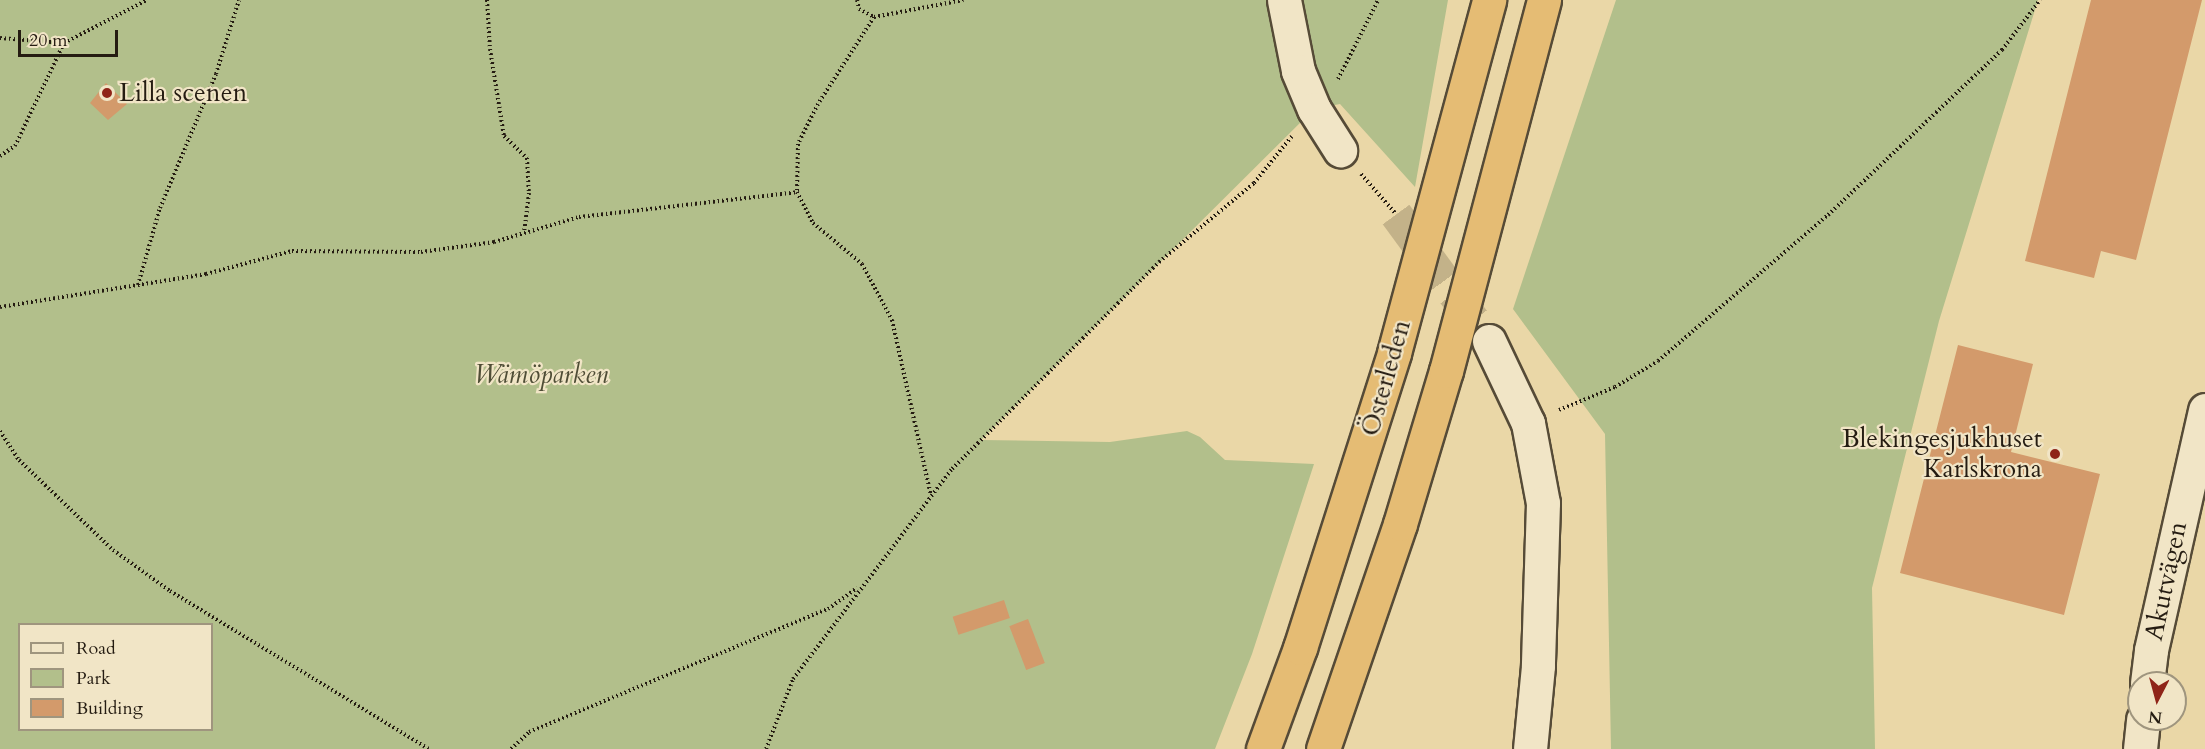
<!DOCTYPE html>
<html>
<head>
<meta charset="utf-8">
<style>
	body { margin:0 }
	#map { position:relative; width:2205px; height:749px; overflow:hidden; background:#ead7a7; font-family:Cardo,serif }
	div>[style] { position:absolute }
	.green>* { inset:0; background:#b2bf8b }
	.building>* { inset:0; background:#d39a6b; transform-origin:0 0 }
	.minor-tunnel>* { height:33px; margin-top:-16.5px; transform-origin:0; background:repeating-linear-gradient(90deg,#c3b289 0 33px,transparent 0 49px) }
	.path>* { height:4px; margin-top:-2px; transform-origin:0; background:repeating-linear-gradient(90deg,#251c12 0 1.5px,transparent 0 4.5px) }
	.roads { filter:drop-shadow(2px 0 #564b37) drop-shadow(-2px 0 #564b37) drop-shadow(0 2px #564b37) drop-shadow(0 -2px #564b37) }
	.minor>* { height:33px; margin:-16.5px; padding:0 16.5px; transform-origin:16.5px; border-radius:16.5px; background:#f1e5c6 }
	.highway>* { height:33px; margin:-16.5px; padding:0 16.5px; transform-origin:16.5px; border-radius:16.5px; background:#e5bc74 }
	.dots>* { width:16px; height:16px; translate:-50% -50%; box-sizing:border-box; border:3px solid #f1e5c6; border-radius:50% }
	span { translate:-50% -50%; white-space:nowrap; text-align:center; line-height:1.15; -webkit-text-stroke:4.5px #f1e5c6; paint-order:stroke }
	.poi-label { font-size:26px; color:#251c12 }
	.left { translate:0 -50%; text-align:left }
	.right { translate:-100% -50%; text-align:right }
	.park-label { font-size:26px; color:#4f4d36; font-style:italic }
	.street-label { font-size:26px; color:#251c12 }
	.legend { position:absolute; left:18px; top:623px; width:195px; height:108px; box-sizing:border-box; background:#f1e5c6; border:2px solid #9f957e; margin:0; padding:8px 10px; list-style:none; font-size:18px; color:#251c12 }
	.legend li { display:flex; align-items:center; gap:12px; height:30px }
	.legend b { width:30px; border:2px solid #9f957e }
	.north { position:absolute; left:2127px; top:671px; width:60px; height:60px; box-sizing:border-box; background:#f1e5c6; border:2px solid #9f957e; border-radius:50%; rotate:186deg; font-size:16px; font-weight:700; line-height:24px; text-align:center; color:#251c12 }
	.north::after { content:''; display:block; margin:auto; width:21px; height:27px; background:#8f2418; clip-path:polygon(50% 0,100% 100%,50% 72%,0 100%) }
	.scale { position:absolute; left:18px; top:30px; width:100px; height:27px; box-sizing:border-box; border:3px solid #251c12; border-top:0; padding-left:8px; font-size:18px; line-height:21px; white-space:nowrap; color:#251c12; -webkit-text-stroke:4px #f1e5c6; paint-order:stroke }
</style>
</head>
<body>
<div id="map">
	<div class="green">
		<i style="clip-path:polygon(evenodd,0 0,1448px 0,1415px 187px,1340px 104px,1314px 109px,981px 440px,1110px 442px,1187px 431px,1200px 437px,1225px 460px,1314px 464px,1252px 654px,1215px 749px,0 749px,0 0,20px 624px,212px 624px,212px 730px,20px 730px,20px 624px)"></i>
		<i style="clip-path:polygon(1616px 0,2038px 0,1939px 321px,1872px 588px,1875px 749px,1611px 749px,1605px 434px,1513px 309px)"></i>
	</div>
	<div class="building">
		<i style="clip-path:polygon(2091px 0,2202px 0,2136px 260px,2101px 251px,2094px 278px,2025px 261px)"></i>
		<i style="clip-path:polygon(106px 83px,127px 104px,108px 120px,90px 103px)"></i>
		<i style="clip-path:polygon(1958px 345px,2033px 364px,2011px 452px,2100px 474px,2064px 615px,1900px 573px)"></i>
		<i style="left:1004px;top:600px;width:19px;height:54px;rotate:72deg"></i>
		<i style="left:1028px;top:619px;width:47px;height:20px;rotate:69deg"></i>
	</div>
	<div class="minor-tunnel">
		<i style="left:1396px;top:214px;width:157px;rotate:53.8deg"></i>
	</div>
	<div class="path">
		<i style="left:487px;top:0;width:49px;rotate:86.5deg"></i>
		<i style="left:490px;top:49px;width:88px;rotate:80.9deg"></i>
		<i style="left:504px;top:136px;width:32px;rotate:44deg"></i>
		<i style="left:527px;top:158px;width:35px;rotate:87deg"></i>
		<i style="left:529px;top:193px;width:40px;rotate:97.1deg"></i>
		<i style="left:857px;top:0;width:9px;rotate:77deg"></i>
		<i style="left:859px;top:9px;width:17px;rotate:28deg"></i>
		<i style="left:874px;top:17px;width:91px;rotate:-10.8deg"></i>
		<i style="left:874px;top:17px;width:103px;rotate:122.8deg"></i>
		<i style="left:818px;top:104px;width:45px;rotate:116.6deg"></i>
		<i style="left:798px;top:144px;width:48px;rotate:91.2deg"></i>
		<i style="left:797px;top:192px;width:35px;rotate:63deg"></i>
		<i style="left:813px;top:223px;width:64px;rotate:39.9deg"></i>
		<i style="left:862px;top:264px;width:64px;rotate:61.8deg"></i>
		<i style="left:892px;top:320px;width:180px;rotate:77.5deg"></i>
		<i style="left:0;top:38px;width:64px;rotate:4.5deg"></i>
		<i style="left:64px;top:43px;width:93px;rotate:-27.4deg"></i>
		<i style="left:1338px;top:79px;width:89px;rotate:-63.1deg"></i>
		<i style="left:0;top:156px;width:18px;rotate:-34deg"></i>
		<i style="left:15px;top:146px;width:114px;rotate:-64.6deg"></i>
		<i style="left:1361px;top:174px;width:53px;rotate:48.8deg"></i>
		<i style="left:138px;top:285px;width:80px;rotate:-74.1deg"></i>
		<i style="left:160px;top:208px;width:145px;rotate:-67.3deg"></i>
		<i style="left:216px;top:74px;width:77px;rotate:-72.7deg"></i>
		<i style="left:0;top:307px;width:209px;rotate:-9.1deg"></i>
		<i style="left:206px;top:274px;width:89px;rotate:-15deg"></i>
		<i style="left:292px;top:251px;width:129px;rotate:0.4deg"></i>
		<i style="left:421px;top:252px;width:74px;rotate:-7.8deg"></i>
		<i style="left:494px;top:242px;width:89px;rotate:-16.4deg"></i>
		<i style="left:579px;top:217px;width:219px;rotate:-6.5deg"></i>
		<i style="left:1559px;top:410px;width:61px;rotate:-22.3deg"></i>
		<i style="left:1615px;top:387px;width:50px;rotate:-31.2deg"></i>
		<i style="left:1658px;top:361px;width:224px;rotate:-40.7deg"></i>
		<i style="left:1828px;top:215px;width:240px;rotate:-43.5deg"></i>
		<i style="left:2002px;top:50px;width:63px;rotate:-52.8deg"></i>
		<i style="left:0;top:431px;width:35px;rotate:57deg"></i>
		<i style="left:19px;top:460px;width:130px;rotate:43.8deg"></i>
		<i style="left:113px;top:550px;width:70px;rotate:35.7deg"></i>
		<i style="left:170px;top:591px;width:303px;rotate:31.4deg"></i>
		<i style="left:511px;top:749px;width:25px;rotate:-43deg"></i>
		<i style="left:529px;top:732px;width:323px;rotate:-22.4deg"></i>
		<i style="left:828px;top:609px;width:36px;rotate:-36deg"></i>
		<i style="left:766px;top:749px;width:75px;rotate:-68.9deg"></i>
		<i style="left:793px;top:679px;width:263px;rotate:-52.9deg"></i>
		<i style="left:952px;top:469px;width:293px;rotate:-45deg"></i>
		<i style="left:1159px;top:262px;width:124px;rotate:-39.7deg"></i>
		<i style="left:1254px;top:183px;width:60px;rotate:-51deg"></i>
	</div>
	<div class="roads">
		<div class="minor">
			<i style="left:1284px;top:0;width:72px;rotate:78.8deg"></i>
			<i style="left:1298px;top:71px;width:41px;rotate:67.2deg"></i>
			<i style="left:1314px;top:109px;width:49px;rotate:57.6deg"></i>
			<i style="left:1489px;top:341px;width:91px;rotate:64.6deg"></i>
			<i style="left:1528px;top:423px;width:81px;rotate:79.4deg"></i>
			<i style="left:1543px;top:503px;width:163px;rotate:91.8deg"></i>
			<i style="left:1538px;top:666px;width:83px;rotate:95.5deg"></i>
			<i style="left:2147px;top:683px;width:33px;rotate:-83deg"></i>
			<i style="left:2151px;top:650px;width:246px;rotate:-77.3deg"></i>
			<i style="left:2140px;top:749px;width:30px;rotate:-84deg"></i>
		</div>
		<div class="highway">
			<i style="left:1263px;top:749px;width:108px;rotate:-69.9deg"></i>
			<i style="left:1300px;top:648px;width:310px;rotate:-72.3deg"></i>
			<i style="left:1394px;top:353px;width:366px;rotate:-74.9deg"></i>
			<i style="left:1323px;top:749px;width:238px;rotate:-71.1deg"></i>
			<i style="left:1400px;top:524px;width:160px;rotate:-73.3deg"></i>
			<i style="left:1446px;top:371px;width:384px;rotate:-75.2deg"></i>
		</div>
	</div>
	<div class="dots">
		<i style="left:107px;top:93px;background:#8f2418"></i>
		<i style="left:2055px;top:454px;background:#8f2418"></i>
	</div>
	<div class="poi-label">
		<span class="left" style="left:119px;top:93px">Lilla scenen</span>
		<span class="right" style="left:2042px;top:454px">Blekingesjukhuset<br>Karlskrona</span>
	</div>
	<div class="park-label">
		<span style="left:541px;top:375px">Wämöparken</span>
	</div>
	<div class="street-label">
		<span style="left:1386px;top:378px;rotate:-74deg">Österleden</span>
		<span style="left:2166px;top:581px;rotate:-78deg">Akutvägen</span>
	</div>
	<ul class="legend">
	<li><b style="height:8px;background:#f1e5c6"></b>Road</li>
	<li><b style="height:16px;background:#b2bf8b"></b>Park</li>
	<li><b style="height:16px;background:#d39a6b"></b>Building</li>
	</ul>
	<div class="north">N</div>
	<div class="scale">20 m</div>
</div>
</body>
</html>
